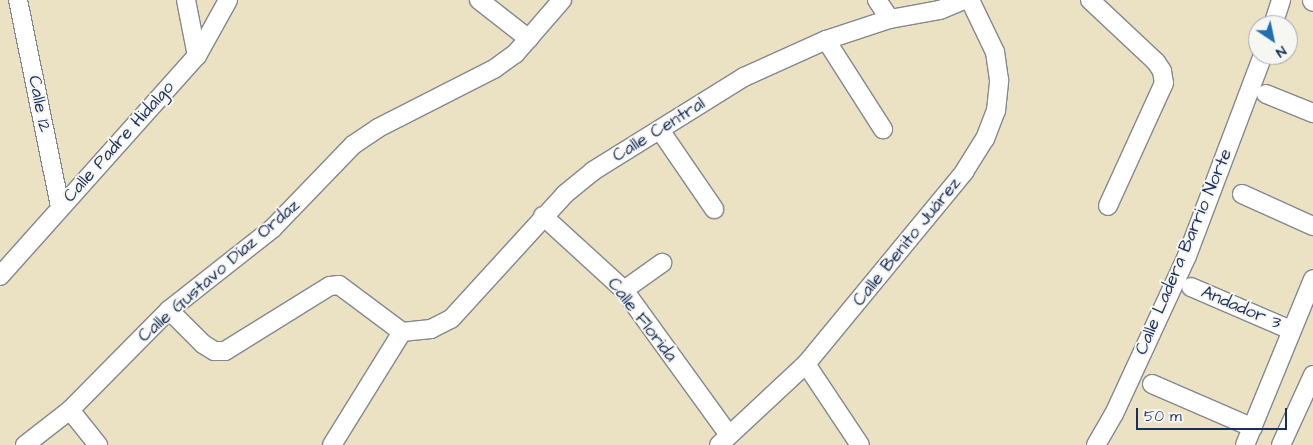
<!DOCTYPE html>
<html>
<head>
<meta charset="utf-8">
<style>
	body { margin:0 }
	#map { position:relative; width:1313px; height:445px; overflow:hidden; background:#ebe2c3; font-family:"Architects Daughter",sans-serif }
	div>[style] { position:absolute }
	.roads { filter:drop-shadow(1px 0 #838890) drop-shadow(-1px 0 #838890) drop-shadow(0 1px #838890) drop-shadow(0 -1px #838890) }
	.street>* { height:18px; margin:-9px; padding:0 9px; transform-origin:9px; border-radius:9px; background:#fff }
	span { translate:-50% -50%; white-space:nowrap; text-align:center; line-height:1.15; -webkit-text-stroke:4px #f6f6f2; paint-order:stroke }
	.street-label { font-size:18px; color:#1b2f5e }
	.north { position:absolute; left:1248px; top:15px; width:50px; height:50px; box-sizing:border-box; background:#f6f6f2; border:1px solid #9ea6b7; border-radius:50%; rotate:146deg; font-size:14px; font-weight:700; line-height:20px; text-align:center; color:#1b2f5e }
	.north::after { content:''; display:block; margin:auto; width:18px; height:22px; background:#1f6fb2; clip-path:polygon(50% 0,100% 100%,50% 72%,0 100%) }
	.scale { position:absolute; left:1136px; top:408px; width:151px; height:22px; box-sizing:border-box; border:2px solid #1b2f5e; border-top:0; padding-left:6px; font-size:15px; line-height:18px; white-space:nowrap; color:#1b2f5e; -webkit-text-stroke:4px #f6f6f2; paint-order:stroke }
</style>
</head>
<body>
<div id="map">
	<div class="roads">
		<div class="street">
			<i style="left:18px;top:0;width:211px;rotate:78.5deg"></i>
			<i style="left:186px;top:0;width:57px;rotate:78.9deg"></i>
			<i style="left:479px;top:0;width:63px;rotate:38deg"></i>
			<i style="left:877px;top:0;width:23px;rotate:56deg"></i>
			<i style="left:1090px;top:0;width:91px;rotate:43.2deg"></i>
			<i style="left:1156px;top:62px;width:11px;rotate:56deg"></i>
			<i style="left:1162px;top:71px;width:12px;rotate:81deg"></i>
			<i style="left:1164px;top:83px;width:135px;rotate:114.5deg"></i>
			<i style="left:1312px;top:1px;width:1px;rotate:45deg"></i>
			<i style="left:1273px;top:25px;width:26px;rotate:-72deg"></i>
			<i style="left:826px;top:40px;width:106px;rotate:57.4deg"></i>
			<i style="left:1266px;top:94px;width:51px;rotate:22deg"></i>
			<i style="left:660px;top:130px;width:96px;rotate:55.6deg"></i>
			<i style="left:1242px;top:194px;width:78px;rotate:24.3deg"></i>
			<i style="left:543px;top:216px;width:110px;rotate:42.4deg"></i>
			<i style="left:624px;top:290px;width:179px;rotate:54.1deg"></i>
			<i style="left:0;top:276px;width:295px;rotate:-48.2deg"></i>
			<i style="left:197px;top:56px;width:64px;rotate:-61deg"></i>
			<i style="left:1191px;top:287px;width:109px;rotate:23.3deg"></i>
			<i style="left:624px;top:290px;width:47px;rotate:-35.4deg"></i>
			<i style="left:169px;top:310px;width:48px;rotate:45deg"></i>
			<i style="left:203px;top:344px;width:13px;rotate:32deg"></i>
			<i style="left:214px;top:351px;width:11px"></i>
			<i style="left:225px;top:351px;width:123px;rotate:-31.8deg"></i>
			<i style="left:330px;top:286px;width:9px;rotate:-6deg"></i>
			<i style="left:339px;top:285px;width:79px;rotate:36.7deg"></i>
			<i style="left:402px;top:332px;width:29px;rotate:-6deg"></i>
			<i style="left:431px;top:329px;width:22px;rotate:-27deg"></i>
			<i style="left:451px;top:319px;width:169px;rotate:-47.6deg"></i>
			<i style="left:565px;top:194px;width:36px;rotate:-39deg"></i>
			<i style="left:593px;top:171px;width:178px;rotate:-31.9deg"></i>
			<i style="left:744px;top:77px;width:90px;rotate:-24.3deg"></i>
			<i style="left:826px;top:40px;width:67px;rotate:-18.2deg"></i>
			<i style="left:890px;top:19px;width:51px;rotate:-10.2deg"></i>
			<i style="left:940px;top:10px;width:26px;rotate:-23deg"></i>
			<i style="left:806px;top:364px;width:97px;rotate:56.3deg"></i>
			<i style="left:1152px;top:384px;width:110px;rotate:23.5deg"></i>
			<i style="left:70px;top:410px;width:45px;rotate:51.3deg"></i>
			<i style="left:25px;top:445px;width:57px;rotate:-37.9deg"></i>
			<i style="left:70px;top:410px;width:141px;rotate:-45.3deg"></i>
			<i style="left:169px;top:310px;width:131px;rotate:-38.2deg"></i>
			<i style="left:272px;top:229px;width:117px;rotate:-46deg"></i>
			<i style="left:353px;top:145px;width:30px;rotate:-34deg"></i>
			<i style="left:378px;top:128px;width:130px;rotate:-27deg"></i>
			<i style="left:494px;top:69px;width:26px;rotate:-36deg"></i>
			<i style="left:515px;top:54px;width:72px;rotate:-49deg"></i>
			<i style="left:332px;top:445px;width:133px;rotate:-58.2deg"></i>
			<i style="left:719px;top:445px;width:119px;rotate:-43deg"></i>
			<i style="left:806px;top:364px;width:249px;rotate:-50.5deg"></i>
			<i style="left:964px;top:172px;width:39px;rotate:-58deg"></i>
			<i style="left:985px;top:139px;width:30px;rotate:-69deg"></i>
			<i style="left:996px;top:111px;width:31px;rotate:-84deg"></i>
			<i style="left:999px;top:80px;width:28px;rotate:-98deg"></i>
			<i style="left:995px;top:52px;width:58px;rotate:-115.7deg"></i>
			<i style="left:1096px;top:445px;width:36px;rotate:-60deg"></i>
			<i style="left:1114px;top:414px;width:174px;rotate:-65.2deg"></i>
			<i style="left:1187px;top:256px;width:215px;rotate:-69.3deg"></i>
			<i style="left:1245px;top:445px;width:179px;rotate:-67.7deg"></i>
			<i style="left:1281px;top:445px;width:77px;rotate:-65.4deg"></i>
		</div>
	</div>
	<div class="street-label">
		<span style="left:39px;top:104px;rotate:79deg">Calle 12</span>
		<span style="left:659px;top:130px;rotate:-32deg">Calle Central</span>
		<span style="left:119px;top:142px;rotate:-48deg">Calle Padre Hidalgo</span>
		<span style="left:907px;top:242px;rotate:-51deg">Calle Benito Juárez</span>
		<span style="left:1184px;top:252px;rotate:-67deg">Calle Ladera Barrio Norte</span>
		<span style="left:219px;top:271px;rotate:-41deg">Calle Gustavo Díaz Ordaz</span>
		<span style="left:1241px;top:308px;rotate:23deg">Andador 3</span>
		<span style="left:642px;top:320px;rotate:52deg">Calle Florida</span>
	</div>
	<div class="north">N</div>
	<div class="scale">50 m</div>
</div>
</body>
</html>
